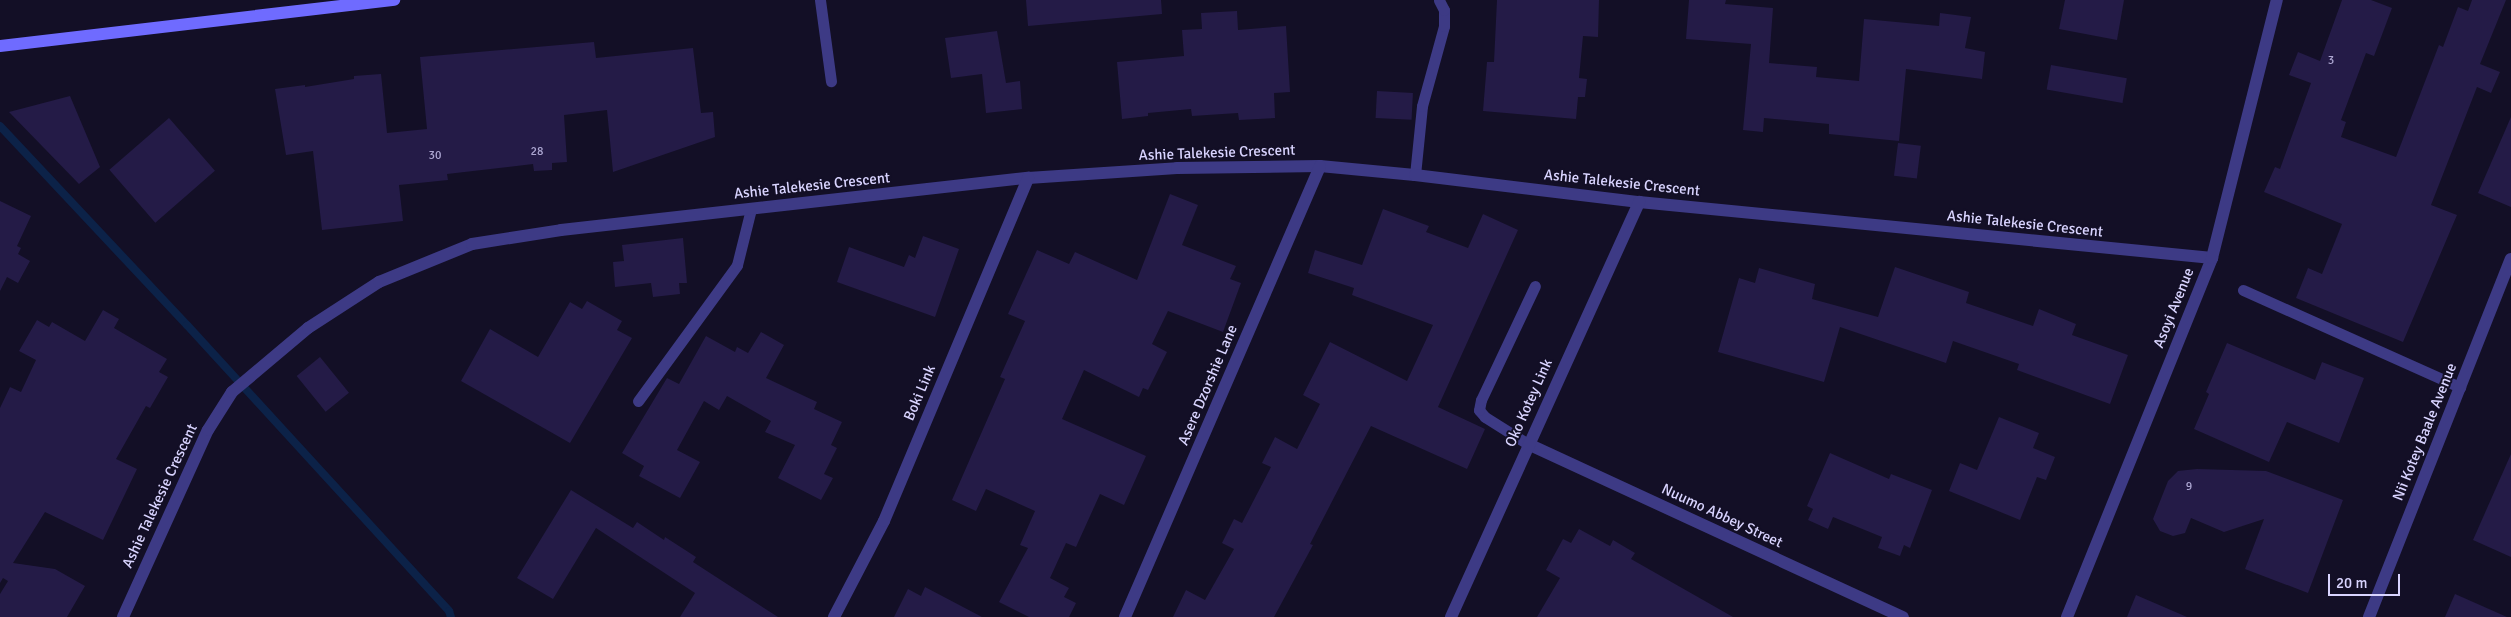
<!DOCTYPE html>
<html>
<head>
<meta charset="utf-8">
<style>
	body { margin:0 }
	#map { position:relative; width:2511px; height:617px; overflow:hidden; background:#130f26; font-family:Signika,sans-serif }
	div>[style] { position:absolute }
	.stream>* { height:8px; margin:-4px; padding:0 4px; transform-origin:4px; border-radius:4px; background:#0c2248 }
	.building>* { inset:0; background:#241b47; transform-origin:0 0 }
	.service>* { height:11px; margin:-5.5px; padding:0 5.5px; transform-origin:5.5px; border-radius:5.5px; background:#3d3a85 }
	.minor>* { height:12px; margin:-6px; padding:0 6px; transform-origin:6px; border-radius:6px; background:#3d3a85 }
	.tertiary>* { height:12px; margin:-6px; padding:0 6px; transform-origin:6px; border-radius:6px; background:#3d3a85 }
	.secondary>* { height:12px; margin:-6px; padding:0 6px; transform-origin:6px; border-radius:6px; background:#6f6bff }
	span { translate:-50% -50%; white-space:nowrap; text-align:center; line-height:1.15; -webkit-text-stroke:4px #130f26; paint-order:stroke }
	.number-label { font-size:12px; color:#aca6d1 }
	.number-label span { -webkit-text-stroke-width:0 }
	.street-label { font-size:15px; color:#d9d4ff }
	.scale { position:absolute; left:2328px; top:574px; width:72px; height:22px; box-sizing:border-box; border:2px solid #d9d4ff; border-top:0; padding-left:6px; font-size:15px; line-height:18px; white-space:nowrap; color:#d9d4ff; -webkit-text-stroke:4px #130f26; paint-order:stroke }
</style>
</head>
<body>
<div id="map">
	<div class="stream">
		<i style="left:0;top:126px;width:273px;rotate:46.8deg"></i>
		<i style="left:187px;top:325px;width:388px;rotate:47.5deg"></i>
		<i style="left:449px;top:611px;width:6px;rotate:72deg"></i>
	</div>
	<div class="building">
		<i style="clip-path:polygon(1026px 0,1161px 0,1162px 14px,1028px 26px)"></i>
		<i style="clip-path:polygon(1497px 0,1599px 0,1598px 37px,1583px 36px,1579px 78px,1587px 79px,1585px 97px,1578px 97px,1576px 119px,1483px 111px,1487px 62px,1494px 62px)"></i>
		<i style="clip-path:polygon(1689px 0,1726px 0,1725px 4px,1773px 8px,1769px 63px,1817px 67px,1816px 77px,1859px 81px,1864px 19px,1939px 26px,1940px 13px,1971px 17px,1965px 48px,1985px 52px,1982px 79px,1906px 69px,1899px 141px,1829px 134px,1829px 124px,1764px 118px,1763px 132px,1743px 130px,1751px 44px,1686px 39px)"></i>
		<i style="clip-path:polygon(2065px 0,2124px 0,2117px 40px,2059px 29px)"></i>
		<i style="clip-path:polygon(2342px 0,2371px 0,2392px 8px,2374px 56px,2366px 53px,2341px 120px,2346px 122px,2341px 137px,2396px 157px,2439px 45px,2443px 47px,2458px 7px,2468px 11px,2472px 0,2506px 0,2480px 64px,2500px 72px,2491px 93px,2477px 87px,2431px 205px,2457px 215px,2403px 342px,2296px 298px,2308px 268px,2322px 274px,2342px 224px,2264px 192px,2275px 167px,2280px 169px,2311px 83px,2289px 75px,2298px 52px,2320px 61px)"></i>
		<i style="clip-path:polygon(1237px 11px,1238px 30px,1286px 26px,1290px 92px,1274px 93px,1275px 118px,1239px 120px,1238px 113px,1192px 116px,1191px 109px,1148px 113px,1148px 116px,1122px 119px,1117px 62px,1184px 56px,1182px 30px,1202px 29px,1201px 13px)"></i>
		<i style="clip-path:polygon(997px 31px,1006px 83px,1020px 81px,1022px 109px,986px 113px,982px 74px,951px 78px,945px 38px)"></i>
		<i style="clip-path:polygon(594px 42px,596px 58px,693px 48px,701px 113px,713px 112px,715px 137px,613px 172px,607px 110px,564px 115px,567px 162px,552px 163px,552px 170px,534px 171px,533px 164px,447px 174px,448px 180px,399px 185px,403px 221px,322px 230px,313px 151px,286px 155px,275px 89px,305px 85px,305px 87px,354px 79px,354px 76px,381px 74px,387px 133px,427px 129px,420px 57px)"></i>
		<i style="left:2051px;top:65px;width:77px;height:25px;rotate:10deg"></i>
		<i style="left:1377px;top:91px;width:36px;height:27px;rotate:3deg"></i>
		<i style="clip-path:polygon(70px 96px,100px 167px,79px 184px,9px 112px)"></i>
		<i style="clip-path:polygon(2511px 117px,2511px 207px,2478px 193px)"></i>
		<i style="left:169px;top:118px;width:70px;height:79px;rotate:49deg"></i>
		<i style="left:1898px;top:143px;width:23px;height:33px;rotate:7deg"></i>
		<i style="clip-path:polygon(1170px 194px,1198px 205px,1182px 245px,1236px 266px,1230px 279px,1241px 283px,1223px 332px,1168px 311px,1152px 344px,1167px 352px,1148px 390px,1143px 388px,1139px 397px,1084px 370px,1062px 419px,1146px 456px,1124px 505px,1100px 494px,1076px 547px,1066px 543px,1050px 578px,1069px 588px,1064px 597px,1076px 603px,1069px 617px,1029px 617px,999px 602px,1028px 548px,1020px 545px,1035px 511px,986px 489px,976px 511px,952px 500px,1005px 379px,1000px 377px,1025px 321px,1008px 314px,1037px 250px,1069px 264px,1075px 252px,1137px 280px)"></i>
		<i style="clip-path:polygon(0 201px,31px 216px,17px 246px,21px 248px,18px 254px,30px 261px,18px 283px,7px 277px,0 291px)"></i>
		<i style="clip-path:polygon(1383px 209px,1429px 226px,1426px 232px,1468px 248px,1483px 214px,1518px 230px,1438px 407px,1485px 429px,1467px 469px,1371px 426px,1310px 544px,1313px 545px,1274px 617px,1173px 617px,1186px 590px,1205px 600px,1234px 549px,1222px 543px,1234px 519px,1242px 523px,1271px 467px,1262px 463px,1275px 437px,1297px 449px,1320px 404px,1303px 395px,1330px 342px,1407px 381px,1433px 325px,1352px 295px,1354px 288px,1308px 273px,1315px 250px,1362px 265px)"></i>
		<i style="clip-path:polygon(923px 236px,959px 249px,935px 317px,837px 282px,849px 247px,904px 267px,909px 255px,915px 258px)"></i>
		<i style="clip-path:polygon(683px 238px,687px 283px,679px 283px,680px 294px,653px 297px,651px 283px,615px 287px,613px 262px,624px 261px,622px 245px)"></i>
		<i style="clip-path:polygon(1895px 267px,1969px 292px,1966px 303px,2033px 326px,2039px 309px,2076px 324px,2072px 335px,2128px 355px,2110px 404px,2017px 370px,2019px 364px,1953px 341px,1946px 363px,1840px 327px,1824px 382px,1718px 352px,1739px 278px,1755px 283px,1759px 268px,1815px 284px,1812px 299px,1878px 317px)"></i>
		<i style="clip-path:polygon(587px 301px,622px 321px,617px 330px,632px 338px,570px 443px,461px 381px,490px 329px,538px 357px,570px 302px,582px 309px)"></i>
		<i style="clip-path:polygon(103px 310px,119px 319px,114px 328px,167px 359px,159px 372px,168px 377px,150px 408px,146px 406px,116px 459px,137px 469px,103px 540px,45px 512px,13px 563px,55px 569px,85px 586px,67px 617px,0 617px,0 594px,8px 581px,3px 578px,0 583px,0 408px,10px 387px,21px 392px,36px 360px,19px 351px,37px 320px,49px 327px,52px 322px,85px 341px)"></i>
		<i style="clip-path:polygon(761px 332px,784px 345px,766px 378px,817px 402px,814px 409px,842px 422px,831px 445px,837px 448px,824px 474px,833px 478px,821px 500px,778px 478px,795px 445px,765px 432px,771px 421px,727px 396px,719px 410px,704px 401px,677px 450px,700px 462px,680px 498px,639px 476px,644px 466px,622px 453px,667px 378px,679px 384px,706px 336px,735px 352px,737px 347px,748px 353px)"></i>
		<i style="clip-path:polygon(2227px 343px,2315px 380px,2322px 362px,2364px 378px,2339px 443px,2287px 422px,2269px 462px,2194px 429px,2209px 394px,2206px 392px)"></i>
		<i style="left:320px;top:357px;width:46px;height:30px;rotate:51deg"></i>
		<i style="clip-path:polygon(1999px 417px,2039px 433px,2033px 448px,2055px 457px,2046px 480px,2037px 477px,2020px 520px,1949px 491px,1960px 463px,1977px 470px)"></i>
		<i style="clip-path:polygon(1830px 453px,1889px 479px,1891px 474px,1932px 490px,1910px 548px,1904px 545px,1900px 556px,1878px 548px,1882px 537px,1833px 517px,1828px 529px,1808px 520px,1813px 509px,1807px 506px)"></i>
		<i style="clip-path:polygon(2511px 454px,2511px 557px,2473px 540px)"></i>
		<i style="clip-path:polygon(2197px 469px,2266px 471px,2343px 500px,2308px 593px,2245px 569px,2264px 519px,2224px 532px,2191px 518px,2185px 533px,2173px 536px,2160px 531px,2153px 519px,2168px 481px,2178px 471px)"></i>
		<i style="clip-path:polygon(571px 490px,633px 528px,637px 522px,664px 540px,665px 537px,696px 557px,693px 562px,778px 617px,680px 617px,695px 593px,596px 528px,553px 599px,517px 578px)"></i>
		<i style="clip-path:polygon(1579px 529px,1610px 546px,1613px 540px,1635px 553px,1631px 559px,1733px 617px,1537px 617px,1560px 578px,1546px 570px,1563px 539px,1571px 543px)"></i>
		<i style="clip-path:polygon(925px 587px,982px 617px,894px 617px,908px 589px,921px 596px)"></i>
		<i style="clip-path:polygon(2455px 594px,2507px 617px,2445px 617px)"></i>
		<i style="clip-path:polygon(2136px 595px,2187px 617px,2127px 617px)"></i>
	</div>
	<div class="service">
		<i style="left:820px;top:0;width:82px;rotate:82.3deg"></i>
		<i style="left:1415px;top:175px;width:69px;rotate:-84.2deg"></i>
		<i style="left:1422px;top:106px;width:83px;rotate:-74.6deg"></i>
		<i style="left:1444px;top:26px;width:16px;rotate:-90deg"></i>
		<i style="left:1444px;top:10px;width:11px;rotate:-117deg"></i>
		<i style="left:2243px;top:290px;width:238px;rotate:24.1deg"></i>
		<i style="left:638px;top:401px;width:168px;rotate:-53.9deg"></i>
		<i style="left:737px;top:265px;width:58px;rotate:-76deg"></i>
		<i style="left:1528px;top:444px;width:51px;rotate:-147.9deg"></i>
		<i style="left:1485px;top:417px;width:9px;rotate:-131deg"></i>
		<i style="left:1479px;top:410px;width:10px;rotate:-79deg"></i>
		<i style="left:1481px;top:400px;width:126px;rotate:-64.7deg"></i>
	</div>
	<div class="minor">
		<i style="left:1528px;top:444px;width:413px;rotate:24.8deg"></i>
		<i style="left:123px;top:617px;width:205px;rotate:-65.6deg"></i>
		<i style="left:208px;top:430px;width:45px;rotate:-57.7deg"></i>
		<i style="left:232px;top:392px;width:99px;rotate:-40.1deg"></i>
		<i style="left:308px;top:328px;width:85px;rotate:-32.9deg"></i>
		<i style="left:379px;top:282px;width:100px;rotate:-22.2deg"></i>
		<i style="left:472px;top:244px;width:90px;rotate:-8.9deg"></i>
		<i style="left:561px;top:230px;width:470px;rotate:-6.4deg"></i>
		<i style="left:1028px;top:178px;width:149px;rotate:-3.8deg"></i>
		<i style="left:1177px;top:168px;width:143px;rotate:-0.8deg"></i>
		<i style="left:1320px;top:166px;width:95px;rotate:5.4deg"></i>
		<i style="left:1415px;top:175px;width:226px;rotate:6.9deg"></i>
		<i style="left:1639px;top:202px;width:576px;rotate:5.58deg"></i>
		<i style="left:834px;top:617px;width:108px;rotate:-62.5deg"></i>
		<i style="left:884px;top:521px;width:372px;rotate:-67.2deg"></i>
		<i style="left:1125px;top:617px;width:491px;rotate:-66.6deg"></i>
		<i style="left:1451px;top:617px;width:456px;rotate:-65.6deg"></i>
		<i style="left:2067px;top:617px;width:387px;rotate:-68deg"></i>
		<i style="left:2212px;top:258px;width:266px;rotate:-75.9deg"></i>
	</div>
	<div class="tertiary">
		<i style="left:2369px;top:617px;width:385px;rotate:-68.4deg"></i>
	</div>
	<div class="secondary">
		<i style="left:0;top:46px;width:397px;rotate:-6.7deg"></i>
	</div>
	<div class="number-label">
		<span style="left:2331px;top:61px">3</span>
		<span style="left:537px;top:152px">28</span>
		<span style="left:435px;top:156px">30</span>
		<span style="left:2189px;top:487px">9</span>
	</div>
	<div class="street-label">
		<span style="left:1217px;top:153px;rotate:-2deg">Ashie Talekesie Crescent</span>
		<span style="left:1622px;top:183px;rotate:6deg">Ashie Talekesie Crescent</span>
		<span style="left:812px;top:186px;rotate:-6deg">Ashie Talekesie Crescent</span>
		<span style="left:2025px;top:224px;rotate:6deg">Ashie Talekesie Crescent</span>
		<span style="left:2174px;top:308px;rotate:-68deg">Asoyi Avenue</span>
		<span style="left:1208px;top:385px;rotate:-67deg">Asere Dzorshie Lane</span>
		<span style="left:920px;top:393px;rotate:-67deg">Boki Link</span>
		<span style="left:1529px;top:403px;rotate:-66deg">Oko Kotey Link</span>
		<span style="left:2425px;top:432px;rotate:-68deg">Nii Kotey Baale Avenue</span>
		<span style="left:160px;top:496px;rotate:-65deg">Ashie Talekesie Crescent</span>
		<span style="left:1722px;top:516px;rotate:25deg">Nuumo Abbey Street</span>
	</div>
	<div class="scale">20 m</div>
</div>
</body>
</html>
